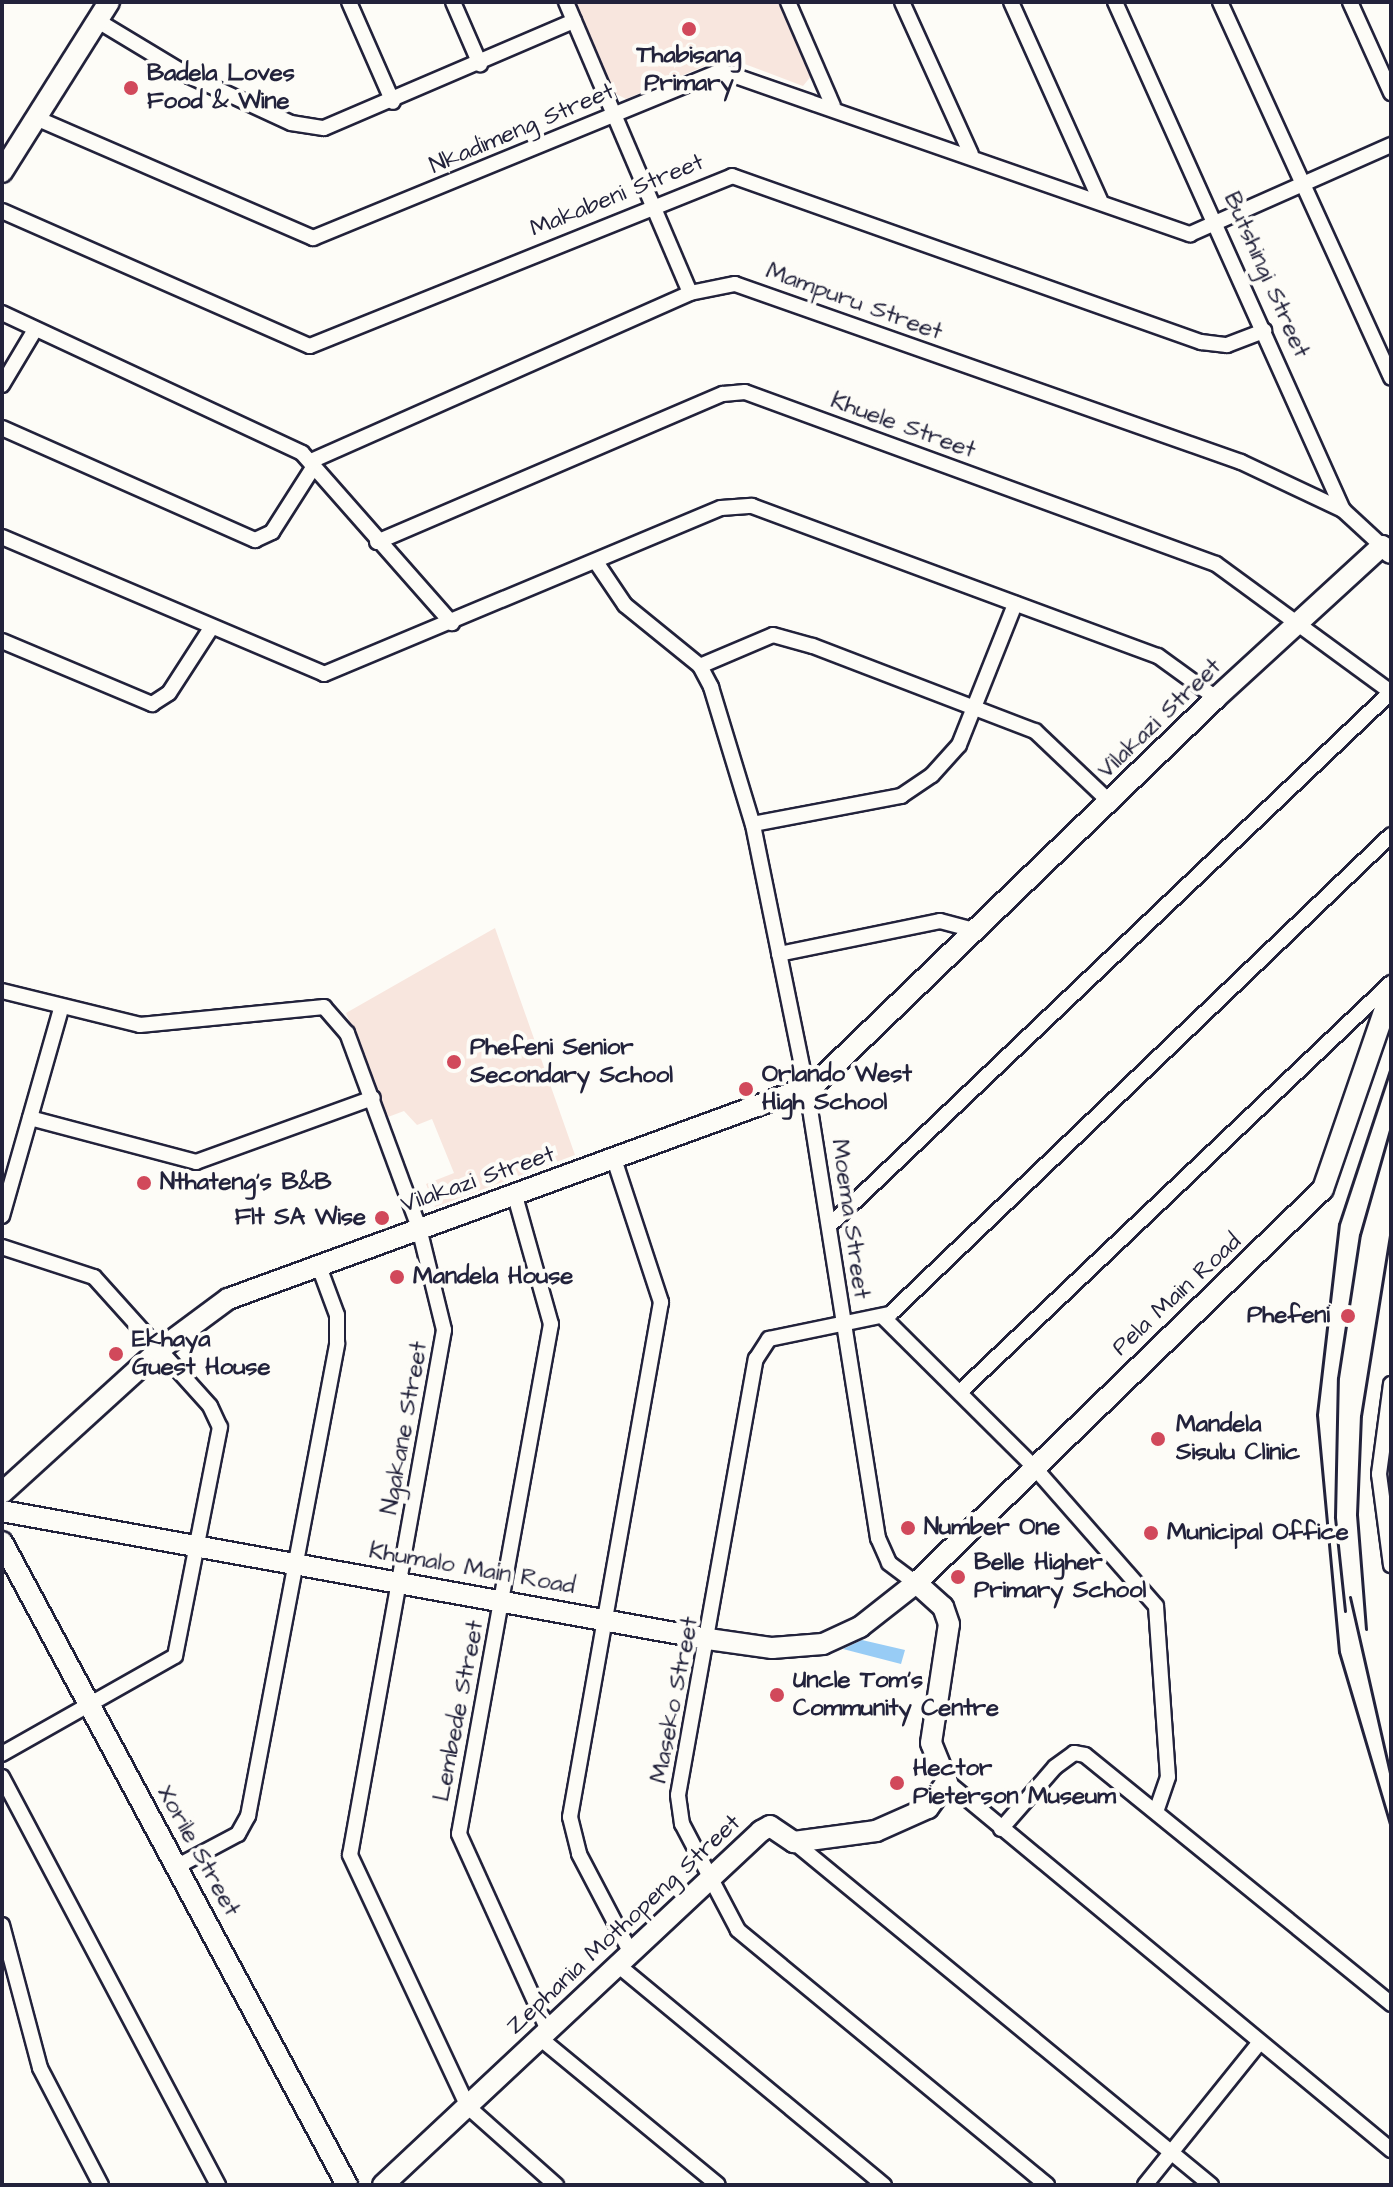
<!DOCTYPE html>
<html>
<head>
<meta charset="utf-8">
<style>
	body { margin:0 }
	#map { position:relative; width:1393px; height:2187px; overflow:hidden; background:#fdfcf7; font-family:"Architects Daughter",sans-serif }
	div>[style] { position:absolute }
	.built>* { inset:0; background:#f8e6de }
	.water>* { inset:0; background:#98ccf5 }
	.roads { filter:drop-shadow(2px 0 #22223b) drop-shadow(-2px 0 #22223b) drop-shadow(0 2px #22223b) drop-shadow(0 -2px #22223b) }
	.street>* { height:14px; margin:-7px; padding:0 7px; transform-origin:7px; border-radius:7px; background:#fdfcf7 }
	.secondary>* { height:20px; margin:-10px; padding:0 10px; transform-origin:10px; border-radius:10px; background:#fdfcf7 }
	.rail>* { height:3px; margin:-1.5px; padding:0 1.5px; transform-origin:1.5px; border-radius:1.5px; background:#22223b }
	.dots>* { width:22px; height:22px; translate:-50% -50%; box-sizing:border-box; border:4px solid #fdfcf7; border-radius:50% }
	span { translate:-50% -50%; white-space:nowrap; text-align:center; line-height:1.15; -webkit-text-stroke:8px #fdfcf7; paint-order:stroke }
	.poi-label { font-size:24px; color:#22223b; font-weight:700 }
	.left { translate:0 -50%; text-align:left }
	.right { translate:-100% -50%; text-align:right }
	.street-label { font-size:24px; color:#22223b }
	.frame { position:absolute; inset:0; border:4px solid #22223b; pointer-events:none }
</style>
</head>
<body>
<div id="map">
	<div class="built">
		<i style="clip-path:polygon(575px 2px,779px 2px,812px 75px,803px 86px,726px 57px,626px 99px,612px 92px)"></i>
		<i style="clip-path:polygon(495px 928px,575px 1155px,435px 1207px,426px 1184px,454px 1173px,432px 1119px,417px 1125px,404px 1111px,388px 1117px,346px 1013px)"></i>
	</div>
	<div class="water">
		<i style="clip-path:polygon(862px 1640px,905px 1650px,901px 1664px,843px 1649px)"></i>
	</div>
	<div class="roads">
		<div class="street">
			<i style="left:349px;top:2px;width:109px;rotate:66.3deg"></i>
			<i style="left:453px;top:2px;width:68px;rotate:66.5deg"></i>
			<i style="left:566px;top:2px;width:316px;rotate:66.9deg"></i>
			<i style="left:788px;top:2px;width:113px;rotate:66.6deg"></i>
			<i style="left:902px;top:2px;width:167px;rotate:65.6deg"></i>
			<i style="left:1011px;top:2px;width:217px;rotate:65.8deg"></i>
			<i style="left:1115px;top:2px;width:557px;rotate:65.83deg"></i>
			<i style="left:1343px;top:510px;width:53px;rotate:42.7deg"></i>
			<i style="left:1220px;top:2px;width:413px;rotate:65.5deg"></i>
			<i style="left:1350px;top:2px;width:100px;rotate:65.7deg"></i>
			<i style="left:98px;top:21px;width:106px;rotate:31.1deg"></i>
			<i style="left:189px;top:76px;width:112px;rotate:24.7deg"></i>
			<i style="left:291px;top:123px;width:33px;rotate:9deg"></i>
			<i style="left:324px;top:128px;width:272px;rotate:-23.2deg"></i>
			<i style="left:36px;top:118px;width:302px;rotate:23.4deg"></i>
			<i style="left:313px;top:238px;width:441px;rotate:-22.3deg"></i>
			<i style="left:721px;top:71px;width:497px;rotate:19.2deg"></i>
			<i style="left:1190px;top:234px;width:220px;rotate:-23.9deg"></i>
			<i style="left:2px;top:211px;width:336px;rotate:23.7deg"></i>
			<i style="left:310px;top:346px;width:455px;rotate:-21.9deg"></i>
			<i style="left:732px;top:176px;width:498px;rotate:19.5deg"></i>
			<i style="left:1201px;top:342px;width:26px;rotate:7deg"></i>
			<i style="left:1227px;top:345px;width:40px;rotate:-21deg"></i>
			<i style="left:2px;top:313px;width:331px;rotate:25deg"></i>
			<i style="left:302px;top:453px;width:227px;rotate:48.6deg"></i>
			<i style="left:2px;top:385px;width:61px;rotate:-59.2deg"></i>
			<i style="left:2px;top:428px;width:277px;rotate:23.9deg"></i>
			<i style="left:255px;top:540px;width:19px;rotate:-25deg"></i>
			<i style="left:272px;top:532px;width:78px;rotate:-57.5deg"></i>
			<i style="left:311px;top:461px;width:415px;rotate:-23.9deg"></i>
			<i style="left:690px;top:293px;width:46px;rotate:-11.3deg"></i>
			<i style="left:735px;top:284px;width:536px;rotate:19.38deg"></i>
			<i style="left:1241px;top:462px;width:113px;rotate:25.2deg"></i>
			<i style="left:2px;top:537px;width:350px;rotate:23deg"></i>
			<i style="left:324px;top:674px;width:430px;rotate:-22.7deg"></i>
			<i style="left:721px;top:508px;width:31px;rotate:-4deg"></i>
			<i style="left:752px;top:506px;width:433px;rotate:20.3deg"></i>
			<i style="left:1158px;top:656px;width:72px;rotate:35.9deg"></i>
			<i style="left:377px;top:542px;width:376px;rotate:-23.2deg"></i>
			<i style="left:723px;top:394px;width:22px;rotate:-5deg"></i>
			<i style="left:745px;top:392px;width:501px;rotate:20.06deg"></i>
			<i style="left:1216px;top:564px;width:217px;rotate:36.2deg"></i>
			<i style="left:1391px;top:692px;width:774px;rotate:136.47deg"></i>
			<i style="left:596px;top:562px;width:52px;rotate:56deg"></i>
			<i style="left:625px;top:605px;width:97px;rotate:39.1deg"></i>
			<i style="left:700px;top:666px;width:24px;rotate:62deg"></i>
			<i style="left:711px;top:687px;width:144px;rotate:73.1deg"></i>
			<i style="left:753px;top:825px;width:270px;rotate:78.5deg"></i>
			<i style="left:807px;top:1090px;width:454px;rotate:81deg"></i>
			<i style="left:878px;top:1538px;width:27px;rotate:66deg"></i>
			<i style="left:889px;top:1563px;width:34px;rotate:37deg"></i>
			<i style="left:2px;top:641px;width:163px;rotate:22.8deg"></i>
			<i style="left:152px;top:704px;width:20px;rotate:-33deg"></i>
			<i style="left:169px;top:693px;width:77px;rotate:-57.1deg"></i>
			<i style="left:700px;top:666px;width:79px;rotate:-23deg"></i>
			<i style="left:773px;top:635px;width:41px;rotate:15.4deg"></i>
			<i style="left:813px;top:646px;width:238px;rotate:21deg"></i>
			<i style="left:1035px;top:731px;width:105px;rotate:43.5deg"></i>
			<i style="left:753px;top:824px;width:151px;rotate:-10.7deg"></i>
			<i style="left:901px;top:796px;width:37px;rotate:-34deg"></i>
			<i style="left:932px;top:775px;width:40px;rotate:-48deg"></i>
			<i style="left:959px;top:745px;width:152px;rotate:-68.3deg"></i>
			<i style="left:779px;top:954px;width:164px;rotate:-11.6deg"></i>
			<i style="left:940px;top:921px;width:38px;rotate:15deg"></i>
			<i style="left:2px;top:991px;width:142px;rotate:13.8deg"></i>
			<i style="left:140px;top:1025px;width:185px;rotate:-5.6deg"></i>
			<i style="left:324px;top:1007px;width:35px;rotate:49deg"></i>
			<i style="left:347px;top:1033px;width:208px;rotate:69.7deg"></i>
			<i style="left:419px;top:1228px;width:105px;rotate:76.2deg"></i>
			<i style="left:444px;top:1330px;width:533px;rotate:100.15deg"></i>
			<i style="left:350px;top:1855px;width:278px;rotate:64.9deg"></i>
			<i style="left:468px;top:2107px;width:118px;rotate:41.6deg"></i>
			<i style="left:30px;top:1118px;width:172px;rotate:14.8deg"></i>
			<i style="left:196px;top:1162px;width:188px;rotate:-19.9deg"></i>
			<i style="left:614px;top:1159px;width:151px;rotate:71.8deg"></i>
			<i style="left:661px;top:1302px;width:523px;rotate:100.02deg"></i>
			<i style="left:570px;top:1817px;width:38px;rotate:76deg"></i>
			<i style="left:579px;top:1854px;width:112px;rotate:62.3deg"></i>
			<i style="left:515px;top:1196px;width:133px;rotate:74.3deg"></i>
			<i style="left:551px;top:1324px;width:518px;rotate:100.23deg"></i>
			<i style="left:459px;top:1834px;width:217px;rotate:65.6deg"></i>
			<i style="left:2px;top:1216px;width:215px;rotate:-74.1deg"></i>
			<i style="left:2px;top:1247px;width:97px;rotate:18.1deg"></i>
			<i style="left:94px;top:1277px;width:173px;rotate:48deg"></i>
			<i style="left:210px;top:1406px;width:23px;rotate:65deg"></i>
			<i style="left:220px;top:1427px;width:233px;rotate:101.1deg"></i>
			<i style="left:175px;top:1656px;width:199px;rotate:150.5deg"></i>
			<i style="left:884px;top:1318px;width:210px;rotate:44.8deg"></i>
			<i style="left:1033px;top:1466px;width:186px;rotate:48.7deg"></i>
			<i style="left:1156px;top:1606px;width:171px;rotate:86deg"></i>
			<i style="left:1168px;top:1777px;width:34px;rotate:109deg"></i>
			<i style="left:1391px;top:1384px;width:91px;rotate:97.6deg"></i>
			<i style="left:1379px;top:1474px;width:92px;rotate:82.5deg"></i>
			<i style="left:961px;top:1391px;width:593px;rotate:-43.5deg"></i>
			<i style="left:2px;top:1777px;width:462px;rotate:62.1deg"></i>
			<i style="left:947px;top:1782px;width:577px;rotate:39.65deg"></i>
			<i style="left:1001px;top:1829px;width:82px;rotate:-48.9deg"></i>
			<i style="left:1055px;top:1767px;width:24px;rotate:-36deg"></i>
			<i style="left:1074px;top:1753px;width:11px;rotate:10deg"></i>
			<i style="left:1085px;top:1755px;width:395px;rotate:39.1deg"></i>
			<i style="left:794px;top:1842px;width:540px;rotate:39.44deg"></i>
			<i style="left:176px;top:1867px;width:70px;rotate:-28deg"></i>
			<i style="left:238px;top:1834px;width:21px;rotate:-61deg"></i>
			<i style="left:248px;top:1816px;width:481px;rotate:-79.3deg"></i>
			<i style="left:337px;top:1343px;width:28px;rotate:-90deg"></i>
			<i style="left:337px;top:1315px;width:54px;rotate:-110.4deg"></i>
			<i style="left:2px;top:1925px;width:148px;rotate:75.1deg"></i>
			<i style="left:40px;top:2068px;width:132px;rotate:62.5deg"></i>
			<i style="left:619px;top:1966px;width:344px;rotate:39.6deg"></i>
			<i style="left:541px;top:2039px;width:229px;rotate:39.5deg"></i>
			<i style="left:1047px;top:2185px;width:401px;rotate:-140.5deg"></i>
			<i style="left:738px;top:1930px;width:120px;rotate:-117.8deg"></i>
			<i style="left:682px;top:1824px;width:29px;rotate:-98deg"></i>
			<i style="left:678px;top:1795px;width:443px;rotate:-79.9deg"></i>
			<i style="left:756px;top:1359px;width:24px;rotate:-57deg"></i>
			<i style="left:769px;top:1339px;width:124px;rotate:-11.7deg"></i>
			<i style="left:890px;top:1314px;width:693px;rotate:-43.71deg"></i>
			<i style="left:1145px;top:2185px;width:182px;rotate:-51.2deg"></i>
		</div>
		<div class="secondary">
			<i style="left:2px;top:172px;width:201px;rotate:-57.8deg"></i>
			<i style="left:2px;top:1493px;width:212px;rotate:-42.3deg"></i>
			<i style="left:159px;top:1350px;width:86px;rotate:-36.5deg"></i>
			<i style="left:228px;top:1299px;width:624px;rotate:-20.06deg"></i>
			<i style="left:814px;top:1085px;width:558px;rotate:-43.91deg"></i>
			<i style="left:1216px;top:698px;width:225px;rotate:-42.5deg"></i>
			<i style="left:1382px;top:546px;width:11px;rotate:38deg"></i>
			<i style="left:2px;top:1511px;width:718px;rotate:10.28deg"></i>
			<i style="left:708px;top:1639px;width:65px;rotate:8deg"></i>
			<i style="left:772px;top:1648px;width:51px;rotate:-4.5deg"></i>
			<i style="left:823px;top:1644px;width:41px;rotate:-24.7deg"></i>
			<i style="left:860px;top:1627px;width:71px;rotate:-38.2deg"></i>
			<i style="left:916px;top:1583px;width:566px;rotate:-44.07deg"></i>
			<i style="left:1323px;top:1189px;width:208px;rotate:-71deg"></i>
			<i style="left:2px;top:1542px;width:730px;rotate:61.78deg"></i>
			<i style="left:383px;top:2185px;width:518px;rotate:-43.12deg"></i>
			<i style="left:761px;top:1831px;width:10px;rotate:-29deg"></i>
			<i style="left:770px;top:1826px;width:29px;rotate:34deg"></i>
			<i style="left:794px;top:1842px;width:83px;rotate:-7.6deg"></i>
			<i style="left:876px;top:1831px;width:57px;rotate:-23.9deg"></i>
			<i style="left:928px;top:1808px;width:32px;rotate:-54deg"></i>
			<i style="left:947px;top:1782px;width:42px;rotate:-112.3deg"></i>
			<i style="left:931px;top:1743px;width:120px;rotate:-81.4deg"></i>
			<i style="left:949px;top:1624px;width:18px;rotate:-109deg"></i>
			<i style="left:943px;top:1607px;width:36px;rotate:-138deg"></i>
		</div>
	</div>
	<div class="rail">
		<i style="left:1391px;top:1067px;width:165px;rotate:108.3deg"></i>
		<i style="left:1339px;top:1224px;width:192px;rotate:96.6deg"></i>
		<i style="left:1317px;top:1415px;width:238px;rotate:84.7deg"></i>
		<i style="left:1339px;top:1652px;width:184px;rotate:73.5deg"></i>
		<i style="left:1350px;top:1597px;width:185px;rotate:77.2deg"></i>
		<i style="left:1345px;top:1611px;width:95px;rotate:-96.1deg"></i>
		<i style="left:1335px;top:1517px;width:139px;rotate:-88.8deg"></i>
		<i style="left:1338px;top:1378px;width:145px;rotate:-81.3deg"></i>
		<i style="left:1360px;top:1235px;width:113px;rotate:-74.1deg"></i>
		<i style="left:1366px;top:1629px;width:115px;rotate:-94.5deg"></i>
		<i style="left:1357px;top:1514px;width:98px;rotate:-87.7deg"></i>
		<i style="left:1361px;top:1416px;width:190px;rotate:-80.9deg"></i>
	</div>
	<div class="dots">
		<i style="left:689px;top:29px;background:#d1495b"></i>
		<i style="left:131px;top:88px;background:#d1495b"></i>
		<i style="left:454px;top:1062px;background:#d1495b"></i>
		<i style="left:746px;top:1089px;background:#d1495b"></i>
		<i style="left:144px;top:1183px;background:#d1495b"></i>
		<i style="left:382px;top:1218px;background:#d1495b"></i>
		<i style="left:397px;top:1277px;background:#d1495b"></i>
		<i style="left:1348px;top:1316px;background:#d1495b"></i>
		<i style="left:116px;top:1354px;background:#d1495b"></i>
		<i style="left:1158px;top:1439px;background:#d1495b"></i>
		<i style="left:908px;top:1528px;background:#d1495b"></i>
		<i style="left:1151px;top:1533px;background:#d1495b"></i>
		<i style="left:958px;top:1577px;background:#d1495b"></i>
		<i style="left:777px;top:1695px;background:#d1495b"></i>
		<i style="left:897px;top:1783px;background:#d1495b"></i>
	</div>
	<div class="poi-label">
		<span style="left:689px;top:70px">Thabisang<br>Primary</span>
		<span class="left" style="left:147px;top:88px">Badela Loves<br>Food &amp; Wine</span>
		<span class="left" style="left:470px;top:1062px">Phefeni Senior<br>Secondary School</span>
		<span class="left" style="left:762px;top:1089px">Orlando West<br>High School</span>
		<span class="left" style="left:160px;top:1183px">Nthateng's B&amp;B</span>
		<span class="right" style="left:366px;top:1218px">Flt SA Wise</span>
		<span class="left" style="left:413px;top:1277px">Mandela House</span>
		<span class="right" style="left:1330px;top:1316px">Phefeni</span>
		<span class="left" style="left:132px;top:1354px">Ekhaya<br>Guest House</span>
		<span class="left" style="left:1176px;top:1439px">Mandela<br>Sisulu Clinic</span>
		<span class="left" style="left:924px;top:1528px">Number One</span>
		<span class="left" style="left:1167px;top:1533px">Municipal Office</span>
		<span class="left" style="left:974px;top:1577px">Belle Higher<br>Primary School</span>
		<span class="left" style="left:793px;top:1695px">Uncle Tom's<br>Community Centre</span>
		<span class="left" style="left:913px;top:1783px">Hector<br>Pieterson Museum</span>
	</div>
	<div class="street-label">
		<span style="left:522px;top:129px;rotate:-23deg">Nkadimeng Street</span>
		<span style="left:617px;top:196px;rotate:-22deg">Makabeni Street</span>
		<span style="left:1266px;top:275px;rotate:66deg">Butshingi Street</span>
		<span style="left:854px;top:302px;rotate:20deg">Mampuru Street</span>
		<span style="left:903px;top:426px;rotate:20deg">Khuele Street</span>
		<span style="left:1160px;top:719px;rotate:-44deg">Vilakazi Street</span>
		<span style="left:478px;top:1180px;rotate:-19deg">Vilakazi Street</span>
		<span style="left:850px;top:1219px;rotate:82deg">Moema Street</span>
		<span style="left:1177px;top:1295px;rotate:-43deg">Pela Main Road</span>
		<span style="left:405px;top:1428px;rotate:-80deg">Ngakane Street</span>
		<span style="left:472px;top:1569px;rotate:10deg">Khumalo Main Road</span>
		<span style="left:675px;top:1700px;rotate:-79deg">Maseko Street</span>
		<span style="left:459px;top:1711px;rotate:-79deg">Lembede Street</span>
		<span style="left:198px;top:1851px;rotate:61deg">Xorile Street</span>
		<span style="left:624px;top:1925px;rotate:-43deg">Zephania Mothopeng Street</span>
	</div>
	<div class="frame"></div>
</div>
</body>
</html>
